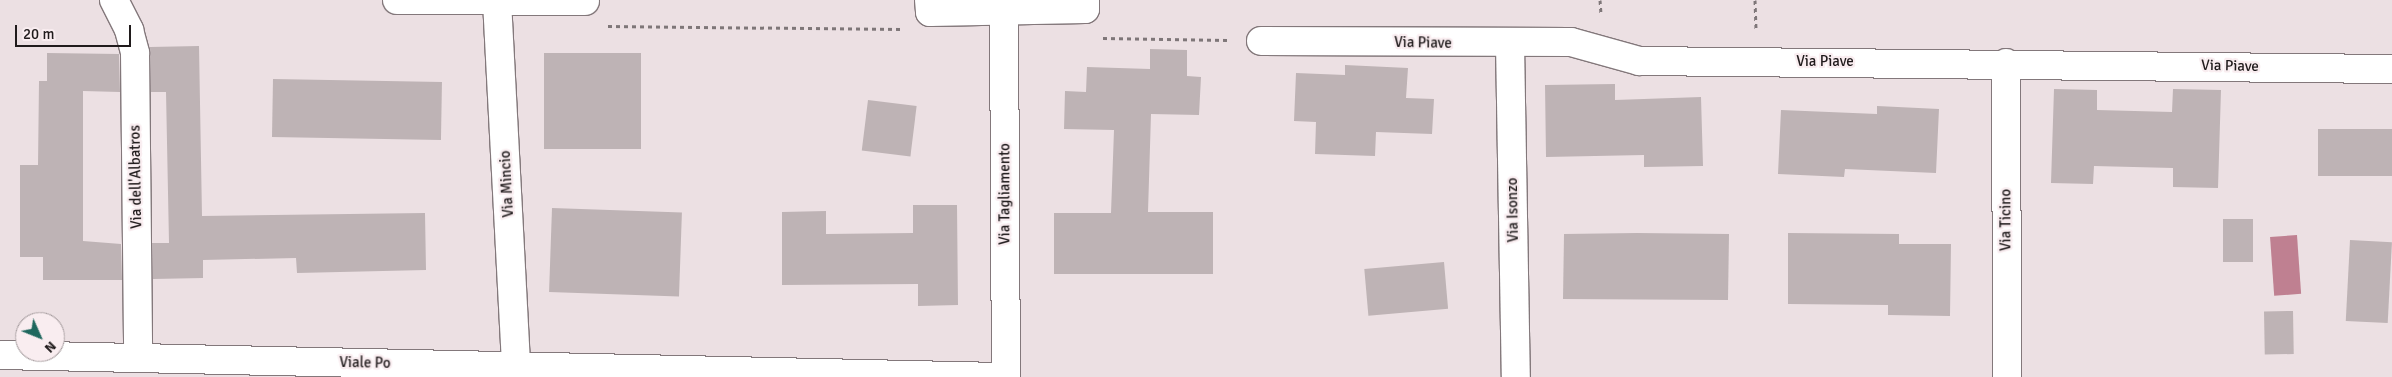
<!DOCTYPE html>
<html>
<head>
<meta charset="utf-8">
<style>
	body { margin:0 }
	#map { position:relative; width:2392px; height:377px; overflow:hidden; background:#ece0e3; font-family:Signika,sans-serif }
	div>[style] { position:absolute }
	.water>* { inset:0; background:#bf8091; transform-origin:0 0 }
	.building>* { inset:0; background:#beb3b5; transform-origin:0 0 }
	.path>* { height:3px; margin-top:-1.5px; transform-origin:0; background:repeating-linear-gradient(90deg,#7e7678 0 4px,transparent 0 8px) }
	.roads { filter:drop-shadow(1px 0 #83787b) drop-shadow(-1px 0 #83787b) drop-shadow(0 1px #83787b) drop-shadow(0 -1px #83787b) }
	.minor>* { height:28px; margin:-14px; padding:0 14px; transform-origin:14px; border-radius:14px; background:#fff }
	span { translate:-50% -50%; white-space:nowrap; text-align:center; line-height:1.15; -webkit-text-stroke:4.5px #f9edf0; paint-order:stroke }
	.street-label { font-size:15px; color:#201b1c }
	.north { position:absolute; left:15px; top:312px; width:50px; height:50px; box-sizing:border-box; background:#f9edf0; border:1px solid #a2999b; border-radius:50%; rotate:134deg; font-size:14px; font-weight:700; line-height:20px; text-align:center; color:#201b1c }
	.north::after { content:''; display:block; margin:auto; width:18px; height:22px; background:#1f685e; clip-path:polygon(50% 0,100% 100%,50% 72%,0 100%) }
	.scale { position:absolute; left:15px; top:25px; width:116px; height:22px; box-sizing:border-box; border:2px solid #201b1c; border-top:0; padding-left:6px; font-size:15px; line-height:18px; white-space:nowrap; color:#201b1c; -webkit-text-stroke:4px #f9edf0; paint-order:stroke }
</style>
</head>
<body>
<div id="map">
	<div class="water">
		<i style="left:2297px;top:235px;width:59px;height:27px;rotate:86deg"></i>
	</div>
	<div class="building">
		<i style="clip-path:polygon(199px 46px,202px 216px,425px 213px,426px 270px,297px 273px,296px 258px,203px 260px,203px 278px,153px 279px,152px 243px,169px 243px,166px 92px,151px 92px,150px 47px)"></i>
		<i style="clip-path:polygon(1150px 49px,1187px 50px,1187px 76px,1201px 77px,1199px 115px,1151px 114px,1148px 212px,1213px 212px,1213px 274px,1054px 274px,1054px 213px,1111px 213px,1114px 130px,1064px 129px,1065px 91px,1086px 92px,1087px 67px,1150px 69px)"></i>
		<i style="clip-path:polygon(47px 53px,119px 54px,120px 92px,83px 91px,83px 241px,121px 244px,122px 280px,43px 280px,43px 257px,20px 257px,20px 165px,38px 165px,39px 81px,47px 81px)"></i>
		<i style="left:544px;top:53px;width:97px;height:96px"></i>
		<i style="clip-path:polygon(1345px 65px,1408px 68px,1406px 98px,1434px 99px,1432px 134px,1376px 132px,1375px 156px,1315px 154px,1316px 122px,1294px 121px,1296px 73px,1345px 75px)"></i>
		<i style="left:273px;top:79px;width:169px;height:58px;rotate:1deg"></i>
		<i style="clip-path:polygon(1615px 84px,1615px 100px,1701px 97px,1703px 166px,1644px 167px,1644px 155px,1546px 157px,1545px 85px)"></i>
		<i style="clip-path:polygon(2054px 89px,2097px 90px,2097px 110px,2172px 112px,2173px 89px,2221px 90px,2218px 188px,2173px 187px,2173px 168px,2094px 166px,2093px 184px,2051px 183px)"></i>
		<i style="left:868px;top:100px;width:49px;height:51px;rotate:7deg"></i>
		<i style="clip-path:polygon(1877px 106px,1939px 109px,1936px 173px,1845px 169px,1844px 177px,1778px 174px,1781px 110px,1877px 114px)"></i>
		<i style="left:2392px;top:129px;width:47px;height:74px;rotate:90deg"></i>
		<i style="clip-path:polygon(913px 205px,957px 205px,958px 305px,918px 306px,918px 284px,782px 285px,782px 212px,826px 211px,826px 234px,913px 233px)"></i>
		<i style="left:552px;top:208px;width:130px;height:84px;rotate:2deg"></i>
		<i style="left:2223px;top:219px;width:30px;height:43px"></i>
		<i style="clip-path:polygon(1637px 233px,1729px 234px,1728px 300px,1563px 299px,1564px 234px)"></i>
		<i style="clip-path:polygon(1788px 233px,1899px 234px,1899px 244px,1951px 244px,1950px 316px,1888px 315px,1888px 305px,1788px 304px)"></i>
		<i style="left:2350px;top:240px;width:42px;height:81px;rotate:3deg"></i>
		<i style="left:1444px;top:262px;width:47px;height:80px;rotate:85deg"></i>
		<i style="left:2293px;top:311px;width:43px;height:29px;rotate:89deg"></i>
	</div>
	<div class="path">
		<i style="left:1600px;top:0;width:14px;rotate:86deg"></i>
		<i style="left:1755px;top:0;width:29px;rotate:88deg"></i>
		<i style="left:608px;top:26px;width:293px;rotate:0.6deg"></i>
		<i style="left:1103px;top:38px;width:124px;rotate:0.9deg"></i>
	</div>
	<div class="roads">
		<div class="minor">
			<i style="left:114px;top:0;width:34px;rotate:63deg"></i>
			<i style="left:129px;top:30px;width:24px;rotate:75deg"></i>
			<i style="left:135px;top:53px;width:305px;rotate:89.4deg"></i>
			<i style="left:397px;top:0;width:188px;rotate:0.3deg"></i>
			<i style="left:929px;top:0;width:12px;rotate:85deg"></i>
			<i style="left:930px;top:12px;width:155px;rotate:-1.1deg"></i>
			<i style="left:1085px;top:9px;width:9px;rotate:-90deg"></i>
			<i style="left:497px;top:1px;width:365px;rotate:87deg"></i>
			<i style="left:1004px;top:11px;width:366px;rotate:89.7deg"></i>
			<i style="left:1261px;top:41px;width:310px;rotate:0.2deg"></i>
			<i style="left:1571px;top:42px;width:71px;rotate:15.6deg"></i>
			<i style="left:1639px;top:61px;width:753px;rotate:0.61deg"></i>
			<i style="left:1510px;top:44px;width:333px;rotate:89deg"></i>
			<i style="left:2006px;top:63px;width:314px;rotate:89.8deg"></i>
			<i style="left:0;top:355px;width:1000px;rotate:1.26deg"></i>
		</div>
	</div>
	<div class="street-label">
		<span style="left:1423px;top:43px;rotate:1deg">Via Piave</span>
		<span style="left:1825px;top:62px">Via Piave</span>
		<span style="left:2230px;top:66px;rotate:1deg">Via Piave</span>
		<span style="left:136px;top:177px;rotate:-91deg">Via dell'Albatros</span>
		<span style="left:507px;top:184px;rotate:-93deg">Via Mincio</span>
		<span style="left:1005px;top:194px;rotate:-90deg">Via Tagliamento</span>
		<span style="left:1513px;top:210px;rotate:-91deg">Via Isonzo</span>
		<span style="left:2006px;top:220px;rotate:-90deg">Via Ticino</span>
		<span style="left:365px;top:363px;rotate:1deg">Viale Po</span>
	</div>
	<div class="north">N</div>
	<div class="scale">20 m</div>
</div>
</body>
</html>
